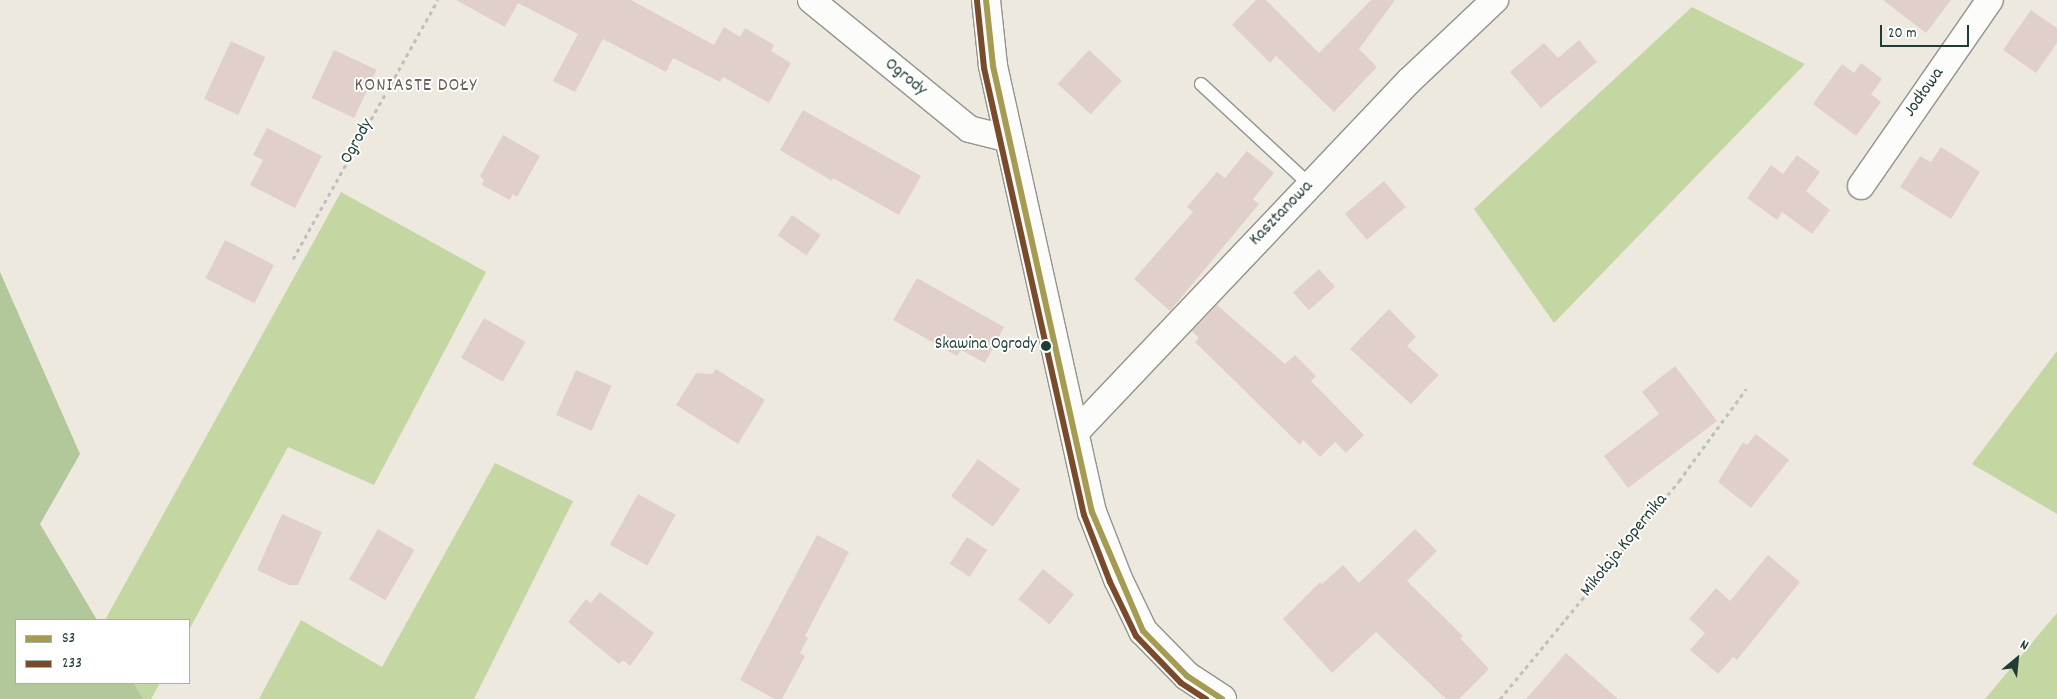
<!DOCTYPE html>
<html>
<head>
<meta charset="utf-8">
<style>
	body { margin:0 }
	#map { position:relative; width:2057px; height:699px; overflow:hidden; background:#eee9df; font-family:Dekko,sans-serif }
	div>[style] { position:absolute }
	.green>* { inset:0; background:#c4d6a2 }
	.forest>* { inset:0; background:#b2c79a }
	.building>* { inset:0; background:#e1d0c9; transform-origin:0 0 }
	.path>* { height:3px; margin-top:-1.5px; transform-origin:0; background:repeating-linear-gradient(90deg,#bec0bd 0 4px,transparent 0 8px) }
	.roads { filter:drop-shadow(1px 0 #92948e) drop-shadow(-1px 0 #92948e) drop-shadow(0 1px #92948e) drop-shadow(0 -1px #92948e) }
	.lane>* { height:12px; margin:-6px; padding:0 6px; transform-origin:6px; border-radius:6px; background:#fcfcfa }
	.street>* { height:26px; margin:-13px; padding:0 13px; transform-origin:13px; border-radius:13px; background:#fcfcfa }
	.secondary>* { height:28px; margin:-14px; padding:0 14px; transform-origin:14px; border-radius:14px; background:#fcfcfa }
	.bus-1>* { height:6px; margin:-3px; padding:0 3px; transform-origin:3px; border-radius:3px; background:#a59b52 }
	.bus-2>* { height:6px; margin:-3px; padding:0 3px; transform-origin:3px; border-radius:3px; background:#7a4b2a }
	.dots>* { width:14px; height:14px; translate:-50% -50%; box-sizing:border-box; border:2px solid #fff; border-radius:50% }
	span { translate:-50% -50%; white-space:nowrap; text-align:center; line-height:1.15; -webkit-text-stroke:4px #fff; paint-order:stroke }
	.bus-label { font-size:17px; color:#1f3d34 }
	.right { translate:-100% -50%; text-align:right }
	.street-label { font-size:18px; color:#1f3d34 }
	.neighbourhood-label { font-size:19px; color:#696158; letter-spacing:1px }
	.legend { position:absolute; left:15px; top:619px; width:175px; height:65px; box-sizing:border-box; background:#fff; border:1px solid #a5b1ae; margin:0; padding:6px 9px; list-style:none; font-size:15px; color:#1f3d34 }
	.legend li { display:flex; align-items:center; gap:10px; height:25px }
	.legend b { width:25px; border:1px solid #a5b1ae }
	.north { position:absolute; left:1992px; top:634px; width:50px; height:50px; -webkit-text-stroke:4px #fff; paint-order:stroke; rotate:28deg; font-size:14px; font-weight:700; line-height:20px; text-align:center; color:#1f3d34 }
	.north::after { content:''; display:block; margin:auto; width:18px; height:22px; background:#1f3d34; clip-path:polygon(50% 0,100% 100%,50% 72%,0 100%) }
	.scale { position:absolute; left:1880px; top:25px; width:89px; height:22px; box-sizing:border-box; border:2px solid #1f3d34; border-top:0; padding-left:6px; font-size:15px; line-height:18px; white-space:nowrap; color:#1f3d34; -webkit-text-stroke:4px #fff; paint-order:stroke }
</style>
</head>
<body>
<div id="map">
	<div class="green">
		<i style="clip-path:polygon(1692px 7px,1805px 64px,1554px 323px,1474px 209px)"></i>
		<i style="clip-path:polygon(341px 192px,486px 272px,374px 485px,288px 447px,189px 630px,189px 620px,105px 620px)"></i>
		<i style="clip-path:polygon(2057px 351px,2057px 514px,1972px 464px)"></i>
		<i style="clip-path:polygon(495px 463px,573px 501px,474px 699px,259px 699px,301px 620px,382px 667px)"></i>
		<i style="clip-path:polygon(2057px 613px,2057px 699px,1985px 699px)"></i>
		<i style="clip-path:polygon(134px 683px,160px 683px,151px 699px,143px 699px)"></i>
	</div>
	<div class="forest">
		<i style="clip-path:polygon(0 272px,80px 454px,40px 524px,97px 620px,16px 620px,16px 683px,134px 683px,143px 699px,0 699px)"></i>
	</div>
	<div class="building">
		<i style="clip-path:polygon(456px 0,631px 0,714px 45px,724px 27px,740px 37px,745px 28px,774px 45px,771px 51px,791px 63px,769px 103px,723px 77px,720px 82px,673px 58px,666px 72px,603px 39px,575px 92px,553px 81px,578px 34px,518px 3px,505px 27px)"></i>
		<i style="clip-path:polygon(1256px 0,1266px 0,1319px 53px,1371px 0,1395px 0,1359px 49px,1377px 67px,1334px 112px,1276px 56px,1270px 63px,1232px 25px)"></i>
		<i style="clip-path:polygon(1883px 0,1951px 0,1926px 33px)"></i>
		<i style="clip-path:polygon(2031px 10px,2057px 28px,2057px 43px,2036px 73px,2003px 50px)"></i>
		<i style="clip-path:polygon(1579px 40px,1597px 62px,1541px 108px,1510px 72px,1544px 43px,1558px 58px)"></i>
		<i style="left:231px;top:41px;width:38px;height:64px;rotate:25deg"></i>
		<i style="left:334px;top:50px;width:47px;height:53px;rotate:25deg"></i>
		<i style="left:1089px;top:50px;width:45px;height:46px;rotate:43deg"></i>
		<i style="clip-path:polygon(1861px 63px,1882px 79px,1871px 94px,1881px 102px,1856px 136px,1813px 104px,1842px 64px,1854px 73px)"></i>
		<i style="clip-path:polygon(803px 110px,921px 176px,899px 215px,833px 178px,832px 181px,780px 150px)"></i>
		<i style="clip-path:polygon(267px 128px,322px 156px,295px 208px,250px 185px,263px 160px,253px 155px)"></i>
		<i style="clip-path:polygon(503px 135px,540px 156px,517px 197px,513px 194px,510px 200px,482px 185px,484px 180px,480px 176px)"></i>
		<i style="clip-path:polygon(1941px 147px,1980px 172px,1951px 219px,1900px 187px,1920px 156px,1931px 162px)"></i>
		<i style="clip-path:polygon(1247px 151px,1274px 173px,1253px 199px,1259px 204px,1170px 311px,1134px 279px,1193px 212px,1187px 207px,1217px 172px,1225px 178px)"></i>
		<i style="clip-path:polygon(1797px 155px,1820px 172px,1806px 191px,1830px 210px,1812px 234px,1782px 212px,1777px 220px,1747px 198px,1771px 165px,1783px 174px)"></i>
		<i style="left:1384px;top:181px;width:34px;height:51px;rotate:50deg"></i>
		<i style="left:792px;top:215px;width:35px;height:25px;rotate:35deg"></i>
		<i style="left:225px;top:240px;width:55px;height:43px;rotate:27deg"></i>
		<i style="left:1319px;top:269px;width:24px;height:35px;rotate:48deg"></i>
		<i style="clip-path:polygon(917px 278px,1004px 327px,985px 363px,961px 350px,957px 356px,893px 320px)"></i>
		<i style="clip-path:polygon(1217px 305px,1285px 364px,1295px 355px,1316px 376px,1311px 381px,1364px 435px,1346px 453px,1335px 442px,1320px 457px,1303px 440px,1300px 445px,1195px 342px,1199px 338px,1192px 331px)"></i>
		<i style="clip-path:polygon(1389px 309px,1416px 337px,1407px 346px,1439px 375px,1411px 404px,1350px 349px)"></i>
		<i style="left:484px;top:318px;width:48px;height:46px;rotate:30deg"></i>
		<i style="clip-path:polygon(1675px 366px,1717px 421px,1628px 488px,1604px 456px,1659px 414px,1642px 392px)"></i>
		<i style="clip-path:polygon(716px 369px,765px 400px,738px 444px,676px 405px,696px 373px,712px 374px)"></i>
		<i style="left:576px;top:370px;width:39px;height:49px;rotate:24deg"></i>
		<i style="clip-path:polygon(1756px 434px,1789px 460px,1751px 508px,1718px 482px,1743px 442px,1747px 445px)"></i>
		<i style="left:978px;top:459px;width:52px;height:46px;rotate:36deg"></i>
		<i style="left:638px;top:494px;width:43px;height:58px;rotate:29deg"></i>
		<i style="clip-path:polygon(282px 514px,322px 532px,298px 585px,289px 585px,257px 570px)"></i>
		<i style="left:378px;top:529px;width:42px;height:58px;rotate:30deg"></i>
		<i style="clip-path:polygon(1415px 529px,1437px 551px,1407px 581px,1463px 636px,1460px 638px,1489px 669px,1459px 699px,1446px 699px,1376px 632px,1332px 673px,1283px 619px,1320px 582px,1322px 584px,1343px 565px,1359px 583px)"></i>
		<i style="clip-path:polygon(817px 535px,849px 552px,805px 636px,808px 638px,800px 653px,805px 656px,782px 699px,775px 699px,740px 680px)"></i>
		<i style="left:967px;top:537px;width:24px;height:32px;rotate:33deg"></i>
		<i style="clip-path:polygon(1768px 555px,1800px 582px,1737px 660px,1733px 657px,1718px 674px,1690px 650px,1705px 633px,1689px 619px,1716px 588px,1730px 601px)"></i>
		<i style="left:1043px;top:569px;width:40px;height:39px;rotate:39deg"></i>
		<i style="clip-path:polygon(600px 592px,654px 633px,630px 666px,623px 660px,619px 664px,568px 622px,586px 599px,591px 603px)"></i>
		<i style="clip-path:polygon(1566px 653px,1618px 699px,1526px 699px)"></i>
	</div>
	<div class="path">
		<i style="left:293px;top:259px;width:297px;rotate:-60.8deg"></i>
		<i style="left:1500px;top:699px;width:282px;rotate:-50.6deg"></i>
		<i style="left:1679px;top:481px;width:114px;rotate:-53.9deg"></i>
	</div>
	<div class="roads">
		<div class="lane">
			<i style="left:1201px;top:84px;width:149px;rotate:42.8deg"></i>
		</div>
		<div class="street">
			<i style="left:811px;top:0;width:204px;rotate:39.2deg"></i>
			<i style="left:969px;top:129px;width:41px;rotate:14deg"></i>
			<i style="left:1861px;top:186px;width:226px;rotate:-55.3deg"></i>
			<i style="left:1074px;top:434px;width:488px;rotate:-46.5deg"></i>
			<i style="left:1410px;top:80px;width:117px;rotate:-43.3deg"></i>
		</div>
		<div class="secondary">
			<i style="left:986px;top:0;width:66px;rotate:83.9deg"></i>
			<i style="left:993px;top:66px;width:457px;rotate:77.5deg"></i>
			<i style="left:1092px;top:512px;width:72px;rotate:68.8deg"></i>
			<i style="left:1118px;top:579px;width:58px;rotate:64.3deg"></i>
			<i style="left:1143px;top:631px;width:63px;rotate:45.6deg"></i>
			<i style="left:1187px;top:676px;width:42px;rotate:33.3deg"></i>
		</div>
	</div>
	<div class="bus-1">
		<i style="left:986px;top:0;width:66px;rotate:83.9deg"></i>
		<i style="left:993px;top:66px;width:457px;rotate:77.5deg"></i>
		<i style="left:1092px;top:512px;width:129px;rotate:66.8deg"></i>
		<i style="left:1143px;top:631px;width:63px;rotate:45.6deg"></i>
		<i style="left:1187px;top:676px;width:42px;rotate:33.3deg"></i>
	</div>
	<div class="bus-2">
		<i style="left:977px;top:1px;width:67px;rotate:84deg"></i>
		<i style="left:984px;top:68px;width:458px;rotate:77.4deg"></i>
		<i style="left:1084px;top:515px;width:72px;rotate:68.8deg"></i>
		<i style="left:1110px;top:582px;width:60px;rotate:64.3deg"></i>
		<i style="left:1136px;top:636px;width:65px;rotate:46.2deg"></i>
		<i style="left:1181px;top:683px;width:30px;rotate:33deg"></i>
	</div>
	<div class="dots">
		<i style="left:1046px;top:346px;background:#1f3d34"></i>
	</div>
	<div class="bus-label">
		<span class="right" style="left:1037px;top:346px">Skawina Ogrody</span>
	</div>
	<div class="street-label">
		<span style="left:905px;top:78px;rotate:39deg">Ogrody</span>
		<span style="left:1925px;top:93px;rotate:-55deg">Jodłowa</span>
		<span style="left:358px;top:142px;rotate:-61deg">Ogrody</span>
		<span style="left:1282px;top:214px;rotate:-46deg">Kasztanowa</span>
		<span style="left:1625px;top:546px;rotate:-51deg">Mikołaja Kopernika</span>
	</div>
	<div class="neighbourhood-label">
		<span style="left:416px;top:87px">KONIASTE DOŁY</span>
	</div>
	<ul class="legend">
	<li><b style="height:6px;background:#a59b52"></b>S3</li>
	<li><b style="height:6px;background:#7a4b2a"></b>233</li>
	</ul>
	<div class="north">N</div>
	<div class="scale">20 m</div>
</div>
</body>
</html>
